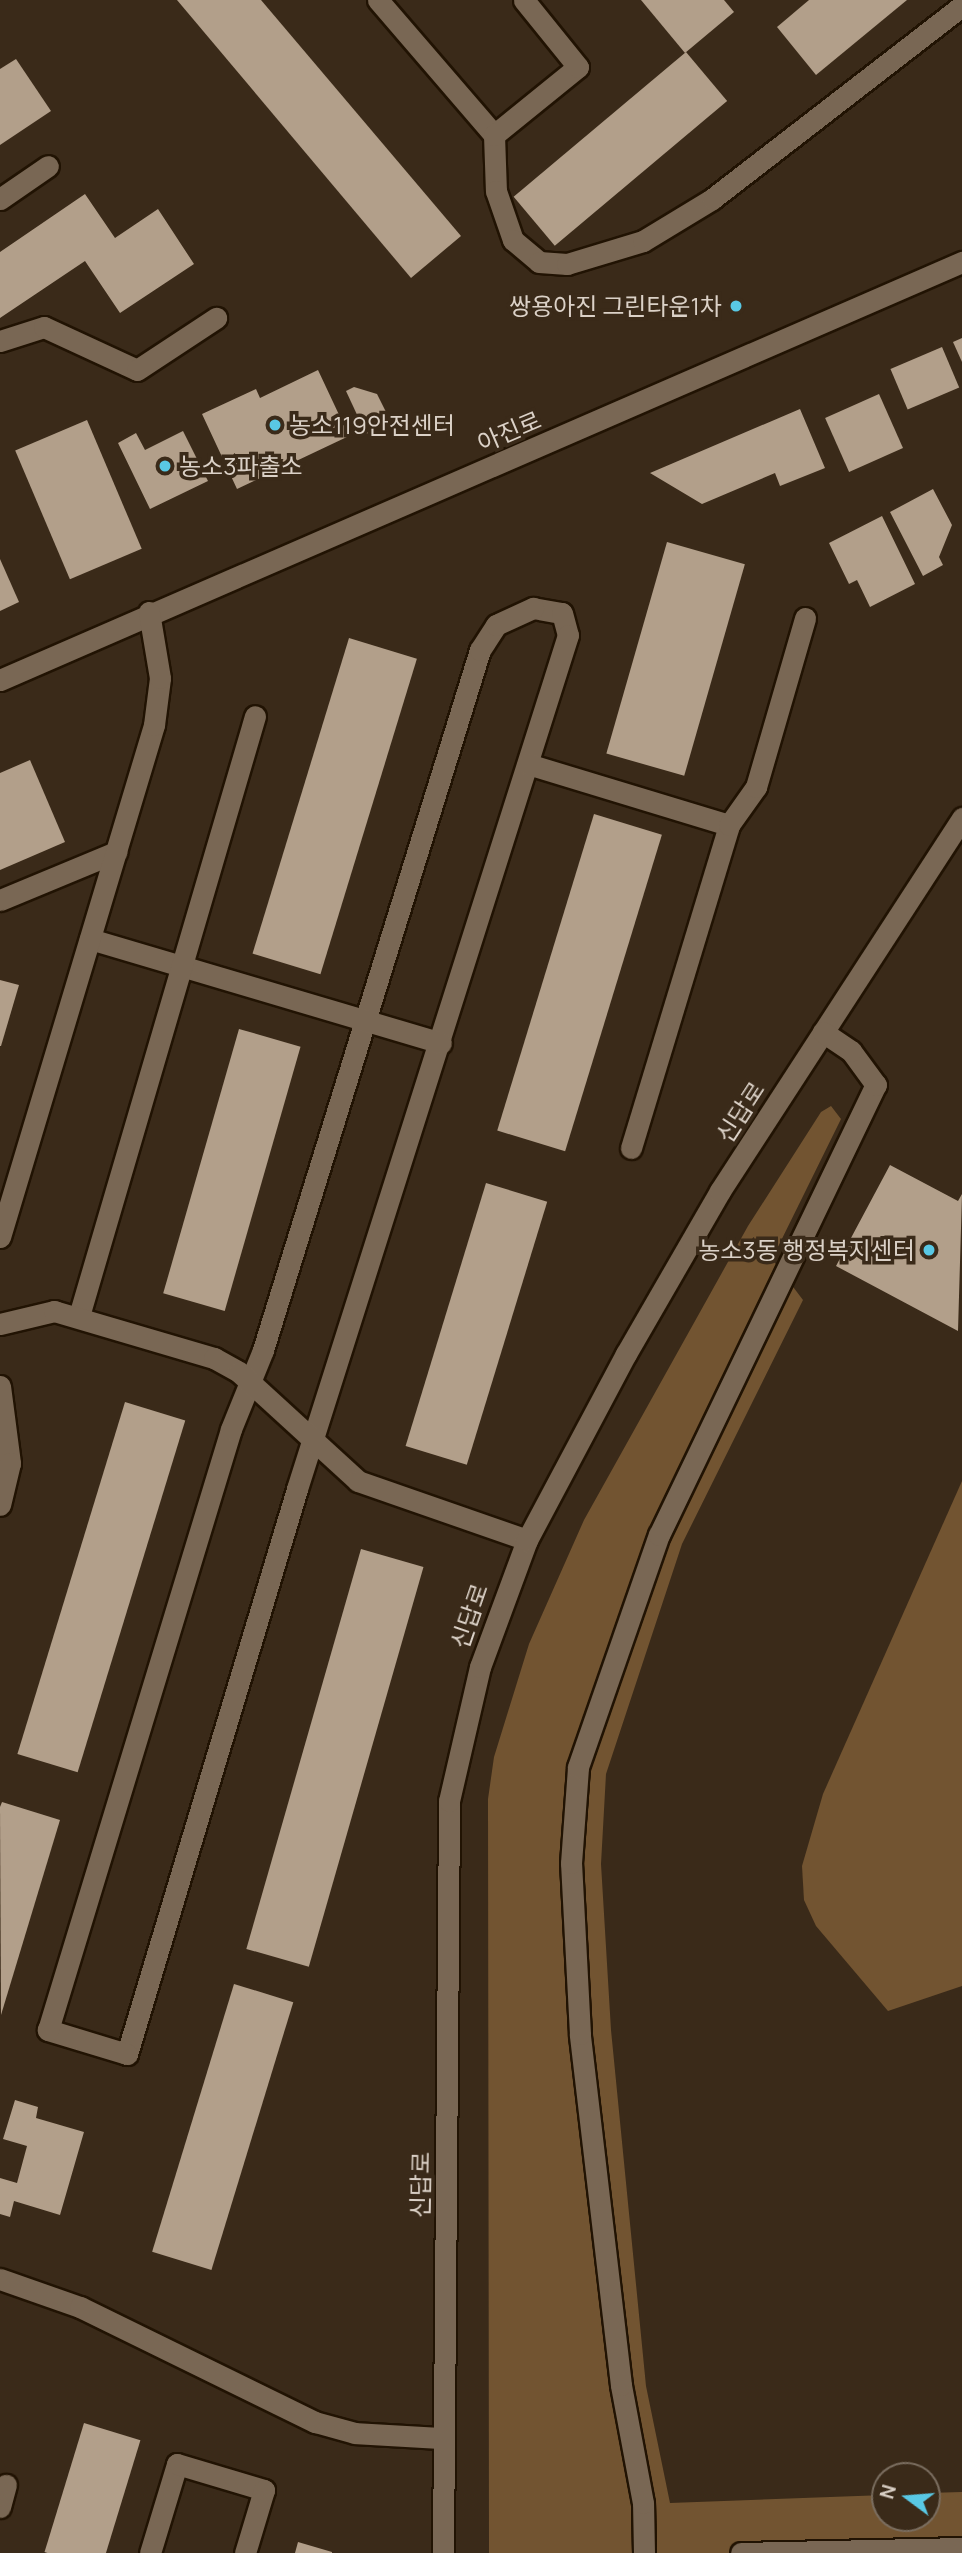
<!DOCTYPE html>
<html>
<head>
<meta charset="utf-8">
<style>
	body { margin:0 }
	#map { position:relative; width:962px; height:2553px; overflow:hidden; background:#3a2a19; font-family:Manrope,"Noto Sans KR",sans-serif }
	div>[style] { position:absolute }
	.forest>* { inset:0; background:#725431 }
	.building>* { inset:0; background:#b29f8a; transform-origin:0 0 }
	.roads { filter:drop-shadow(2px 0 #211303) drop-shadow(-2px 0 #211303) drop-shadow(0 2px #211303) drop-shadow(0 -2px #211303) }
	.minor>* { height:21px; margin:-10.5px; padding:0 10.5px; transform-origin:10.5px; border-radius:10.5px; background:#796754 }
	.dots>* { width:19px; height:19px; translate:-50% -50%; box-sizing:border-box; border:4px solid #3a2a19; border-radius:50% }
	span { translate:-50% -50%; white-space:nowrap; text-align:center; line-height:1.15; -webkit-text-stroke:7px #3a2a19; paint-order:stroke }
	.poi-label { font-size:24px; color:#dbd1c7 }
	.right { translate:-100% -50%; text-align:right }
	.left { translate:0 -50%; text-align:left }
	.street-label { font-size:24px; color:#dbd1c7 }
	.north { position:absolute; left:871px; top:2462px; width:70px; height:70px; box-sizing:border-box; background:#3a2a19; border:2px solid #7a6d5f; border-radius:50%; rotate:286deg; font-size:19px; font-weight:700; line-height:28px; text-align:center; color:#dbd1c7 }
	.north::after { content:''; display:block; margin:auto; width:24px; height:32px; background:#59c8e4; clip-path:polygon(50% 0,100% 100%,50% 72%,0 100%) }
</style>
</head>
<body>
<div id="map">
	<div class="forest">
		<i style="clip-path:polygon(831px 1106px,841px 1119px,772px 1259px,803px 1300px,682px 1544px,606px 1774px,601px 1864px,611px 2030px,646px 2386px,670px 2503px,885px 2495px,885px 2518px,927px 2518px,927px 2493px,962px 2492px,962px 2553px,489px 2553px,488px 1799px,494px 1757px,529px 1644px,584px 1520px,748px 1226px,821px 1112px)"></i>
		<i style="clip-path:polygon(962px 1481px,962px 1986px,888px 2011px,816px 1926px,804px 1900px,802px 1866px,823px 1794px)"></i>
	</div>
	<div class="building">
		<i style="clip-path:polygon(177px 0,261px 0,461px 236px,411px 278px)"></i>
		<i style="clip-path:polygon(641px 0,724px 0,734px 12px,685px 53px)"></i>
		<i style="clip-path:polygon(809px 0,907px 0,816px 75px,777px 27px)"></i>
		<i style="left:686px;top:52px;width:64px;height:225px;rotate:50deg"></i>
		<i style="clip-path:polygon(16px 59px,51px 111px,0 145px,0 69px)"></i>
		<i style="clip-path:polygon(85px 194px,115px 238px,158px 209px,194px 264px,120px 313px,85px 261px,0 318px,0 252px)"></i>
		<i style="clip-path:polygon(962px 338px,962px 362px,953px 342px)"></i>
		<i style="left:942px;top:347px;width:44px;height:56px;rotate:67deg"></i>
		<i style="clip-path:polygon(318px 370px,349px 436px,237px 489px,202px 414px,256px 389px,260px 398px)"></i>
		<i style="clip-path:polygon(354px 387px,377px 394px,391px 422px,366px 434px,346px 391px)"></i>
		<i style="left:879px;top:394px;width:59px;height:59px;rotate:66deg"></i>
		<i style="clip-path:polygon(800px 409px,825px 468px,780px 486px,775px 473px,702px 504px,650px 473px)"></i>
		<i style="left:87px;top:420px;width:140px;height:78px;rotate:67deg"></i>
		<i style="clip-path:polygon(183px 431px,208px 481px,150px 509px,118px 443px,136px 433px,145px 450px)"></i>
		<i style="clip-path:polygon(933px 489px,952px 525px,939px 557px,943px 565px,923px 576px,890px 512px)"></i>
		<i style="clip-path:polygon(882px 516px,915px 584px,870px 607px,857px 580px,849px 584px,829px 543px)"></i>
		<i style="left:667px;top:542px;width:81px;height:220px;rotate:16deg"></i>
		<i style="clip-path:polygon(0 559px,19px 602px,0 611px)"></i>
		<i style="left:349px;top:638px;width:71px;height:330px;rotate:17deg"></i>
		<i style="clip-path:polygon(30px 760px,65px 842px,0 870px,0 773px)"></i>
		<i style="left:594px;top:814px;width:71px;height:331px;rotate:17deg"></i>
		<i style="clip-path:polygon(0 980px,19px 985px,1px 1046px,0 1046px)"></i>
		<i style="left:239px;top:1029px;width:64px;height:275px;rotate:16deg"></i>
		<i style="clip-path:polygon(890px 1165px,958px 1201px,962px 1194px,958px 1331px,836px 1266px)"></i>
		<i style="left:486px;top:1183px;width:64px;height:275px;rotate:17deg"></i>
		<i style="left:125px;top:1402px;width:63px;height:368px;rotate:17deg"></i>
		<i style="left:361px;top:1549px;width:65px;height:416px;rotate:16deg"></i>
		<i style="clip-path:polygon(2px 1802px,60px 1820px,1px 2015px,0 1807px)"></i>
		<i style="left:234px;top:1984px;width:62px;height:280px;rotate:17deg"></i>
		<i style="clip-path:polygon(15px 2100px,38px 2107px,36px 2118px,84px 2132px,60px 2215px,14px 2201px,10px 2217px,0 2214px,0 2178px,17px 2183px,27px 2146px,3px 2139px)"></i>
		<i style="left:84px;top:2423px;width:59px;height:135px;rotate:17deg"></i>
		<i style="clip-path:polygon(298px 2542px,332px 2552px,332px 2553px,295px 2553px)"></i>
	</div>
	<div class="roads">
		<div class="minor">
			<i style="left:378px;top:0;width:178px;rotate:49.3deg"></i>
			<i style="left:494px;top:135px;width:56px;rotate:88deg"></i>
			<i style="left:496px;top:191px;width:52px;rotate:70.9deg"></i>
			<i style="left:513px;top:240px;width:34px;rotate:40deg"></i>
			<i style="left:539px;top:262px;width:28px;rotate:4deg"></i>
			<i style="left:567px;top:264px;width:79px;rotate:-16.8deg"></i>
			<i style="left:643px;top:241px;width:81px;rotate:-31.3deg"></i>
			<i style="left:712px;top:199px;width:316px;rotate:-37.7deg"></i>
			<i style="left:494px;top:135px;width:108px;rotate:-39deg"></i>
			<i style="left:578px;top:67px;width:86px;rotate:-128.9deg"></i>
			<i style="left:0;top:199px;width:58px;rotate:-34.5deg"></i>
			<i style="left:0;top:341px;width:46px;rotate:-17.7deg"></i>
			<i style="left:44px;top:327px;width:102px;rotate:24.8deg"></i>
			<i style="left:137px;top:370px;width:95px;rotate:-33.4deg"></i>
			<i style="left:533px;top:608px;width:29px;rotate:10deg"></i>
			<i style="left:562px;top:613px;width:23px;rotate:75deg"></i>
			<i style="left:568px;top:635px;width:896px;rotate:107.61deg"></i>
			<i style="left:297px;top:1489px;width:590px;rotate:106.75deg"></i>
			<i style="left:127px;top:2054px;width:83px;rotate:-163.1deg"></i>
			<i style="left:48px;top:2030px;width:628px;rotate:-73.06deg"></i>
			<i style="left:231px;top:1429px;width:85px;rotate:-67.9deg"></i>
			<i style="left:263px;top:1350px;width:733px;rotate:-72.78deg"></i>
			<i style="left:480px;top:650px;width:30px;rotate:-57deg"></i>
			<i style="left:496px;top:625px;width:41px;rotate:-24.7deg"></i>
			<i style="left:0;top:680px;width:1049px;rotate:-23.49deg"></i>
			<i style="left:528px;top:764px;width:210px;rotate:16.9deg"></i>
			<i style="left:0;top:900px;width:126px;rotate:-22.5deg"></i>
			<i style="left:90px;top:939px;width:366px;rotate:16.5deg"></i>
			<i style="left:631px;top:1148px;width:338px;rotate:-73.1deg"></i>
			<i style="left:729px;top:825px;width:47px;rotate:-54.6deg"></i>
			<i style="left:756px;top:787px;width:176px;rotate:-73.8deg"></i>
			<i style="left:0;top:1237px;width:535px;rotate:-73.26deg"></i>
			<i style="left:154px;top:725px;width:47px;rotate:-82.7deg"></i>
			<i style="left:160px;top:678px;width:67px;rotate:-99.5deg"></i>
			<i style="left:79px;top:1316px;width:625px;rotate:-73.65deg"></i>
			<i style="left:0;top:1324px;width:56px;rotate:-13.5deg"></i>
			<i style="left:54px;top:1311px;width:167px;rotate:16.4deg"></i>
			<i style="left:214px;top:1358px;width:29px;rotate:29deg"></i>
			<i style="left:239px;top:1372px;width:161px;rotate:42.5deg"></i>
			<i style="left:358px;top:1481px;width:179px;rotate:19.2deg"></i>
			<i style="left:0;top:1386px;width:78px;rotate:82.6deg"></i>
			<i style="left:10px;top:1463px;width:43px;rotate:103.4deg"></i>
			<i style="left:0;top:2279px;width:85px;rotate:19.3deg"></i>
			<i style="left:80px;top:2307px;width:262px;rotate:26.1deg"></i>
			<i style="left:315px;top:2422px;width:41px;rotate:15.4deg"></i>
			<i style="left:355px;top:2433px;width:88px;rotate:3.3deg"></i>
			<i style="left:0;top:2507px;width:23px;rotate:-75deg"></i>
			<i style="left:150px;top:2553px;width:93px;rotate:-73.1deg"></i>
			<i style="left:177px;top:2464px;width:91px;rotate:16.6deg"></i>
			<i style="left:264px;top:2490px;width:66px;rotate:106.8deg"></i>
			<i style="left:443px;top:2553px;width:752px;rotate:-89.54deg"></i>
			<i style="left:449px;top:1801px;width:138px;rotate:-77deg"></i>
			<i style="left:480px;top:1667px;width:135px;rotate:-69.7deg"></i>
			<i style="left:527px;top:1540px;width:211px;rotate:-62deg"></i>
			<i style="left:626px;top:1354px;width:188px;rotate:-60deg"></i>
			<i style="left:720px;top:1191px;width:445px;rotate:-57deg"></i>
			<i style="left:644px;top:2553px;width:50px;rotate:-91.1deg"></i>
			<i style="left:643px;top:2503px;width:120px;rotate:-100.6deg"></i>
			<i style="left:621px;top:2385px;width:353px;rotate:-96.7deg"></i>
			<i style="left:580px;top:2034px;width:171px;rotate:-93deg"></i>
			<i style="left:571px;top:1863px;width:96px;rotate:-85.8deg"></i>
			<i style="left:578px;top:1767px;width:246px;rotate:-70.8deg"></i>
			<i style="left:659px;top:1535px;width:500px;rotate:-64.3deg"></i>
			<i style="left:876px;top:1085px;width:42px;rotate:-126.3deg"></i>
			<i style="left:851px;top:1051px;width:34px;rotate:-146deg"></i>
			<i style="left:741px;top:2553px;width:221px;rotate:-1.3deg"></i>
		</div>
	</div>
	<div class="dots">
		<i style="left:736px;top:306px;background:#59c8e4"></i>
		<i style="left:275px;top:425px;background:#59c8e4"></i>
		<i style="left:165px;top:466px;background:#59c8e4"></i>
		<i style="left:929px;top:1250px;background:#59c8e4"></i>
	</div>
	<div class="poi-label">
		<span class="right" style="left:722px;top:306px">쌍용아진 그린타운1차</span>
		<span class="left" style="left:289px;top:425px">농소119안전센터</span>
		<span class="left" style="left:179px;top:466px">농소3파출소</span>
		<span class="right" style="left:915px;top:1250px">농소3동 행정복지센터</span>
	</div>
	<div class="street-label">
		<span style="left:509px;top:431px;rotate:-23deg">아진로</span>
		<span style="left:740px;top:1112px;rotate:-57deg">신답로</span>
		<span style="left:469px;top:1616px;rotate:-71deg">신답로</span>
		<span style="left:420px;top:2185px;rotate:-89deg">신답로</span>
	</div>
	<div class="north">N</div>
</div>
</body>
</html>
